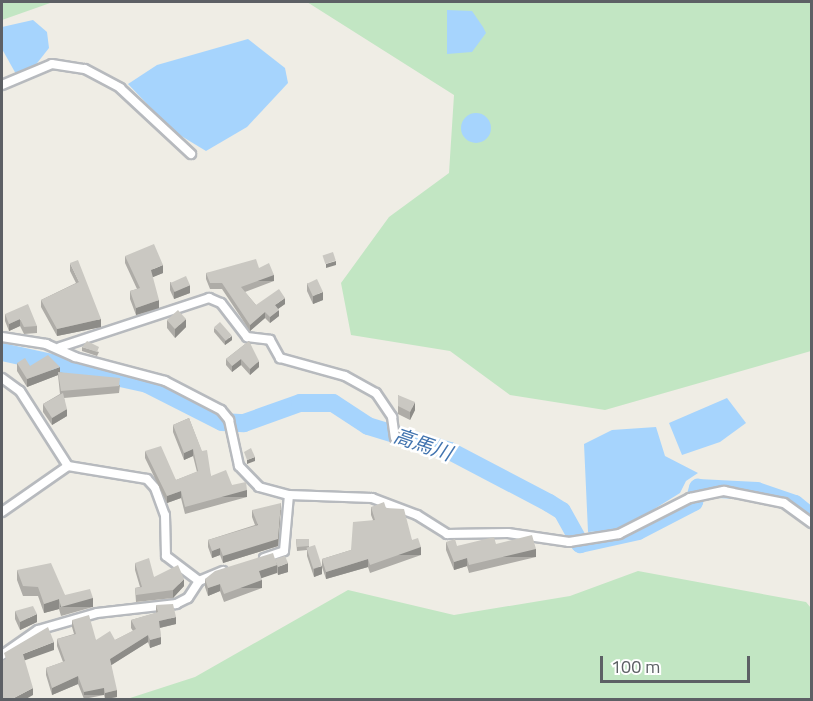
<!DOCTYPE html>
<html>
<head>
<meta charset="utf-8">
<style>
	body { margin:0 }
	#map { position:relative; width:813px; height:701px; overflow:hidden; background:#efede5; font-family:"Titillium Web","Noto Sans JP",sans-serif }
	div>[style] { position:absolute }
	.green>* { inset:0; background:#c2e6c3 }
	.water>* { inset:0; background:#a6d4fd }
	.round { border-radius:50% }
	.river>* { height:18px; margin:-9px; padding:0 9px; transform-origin:9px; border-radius:9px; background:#a6d4fd }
	.roads { filter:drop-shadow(2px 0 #b7babe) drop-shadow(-2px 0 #b7babe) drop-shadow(0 2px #b7babe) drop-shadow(0 -2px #b7babe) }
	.street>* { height:8px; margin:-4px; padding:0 4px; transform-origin:4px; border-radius:4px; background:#fff }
	.wall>* { inset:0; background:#aeaca7 }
	.shaded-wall>* { inset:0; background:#8d8c88; transform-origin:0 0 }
	.building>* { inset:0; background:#cac8c2; transform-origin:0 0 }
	span { translate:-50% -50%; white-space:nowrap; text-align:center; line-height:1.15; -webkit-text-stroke:5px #fff; paint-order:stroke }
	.water-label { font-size:20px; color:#4274af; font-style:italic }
	.frame { position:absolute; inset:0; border:3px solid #5d6065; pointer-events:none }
	.scale { position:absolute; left:600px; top:656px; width:150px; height:27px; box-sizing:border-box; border:3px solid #5d6065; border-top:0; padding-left:8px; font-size:18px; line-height:21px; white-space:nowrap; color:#5d6065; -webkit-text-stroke:4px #fff; paint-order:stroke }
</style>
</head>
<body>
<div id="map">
	<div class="green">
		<i style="clip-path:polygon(2px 2px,53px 2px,2px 20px)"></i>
		<i style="clip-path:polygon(307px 2px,811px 2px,811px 351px,605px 410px,510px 395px,450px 351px,351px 335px,341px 283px,389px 217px,449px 173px,454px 95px)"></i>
		<i style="clip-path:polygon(638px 571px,806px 602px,811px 608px,811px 699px,127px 699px,195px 677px,348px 590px,454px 615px,570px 596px)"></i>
	</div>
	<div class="water">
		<i style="clip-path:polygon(447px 10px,472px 11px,483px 27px,486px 33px,472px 52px,447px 54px)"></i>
		<i style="clip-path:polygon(33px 20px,47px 32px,49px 48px,34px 67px,16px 74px,2px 49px,2px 27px)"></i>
		<i style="clip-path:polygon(248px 39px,285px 68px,288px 83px,247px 127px,206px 151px,173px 131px,128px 84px,157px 65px)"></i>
		<i class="round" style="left:461px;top:113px;width:30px;height:30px"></i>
		<i style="clip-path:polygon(727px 398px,746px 423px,720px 442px,682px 455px,669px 423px)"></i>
		<i style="clip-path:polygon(656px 427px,665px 456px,698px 473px,686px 481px,680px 493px,622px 529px,588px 532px,584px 444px,612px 430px)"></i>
	</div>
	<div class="river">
		<i style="left:2px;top:352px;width:148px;rotate:12.4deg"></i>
		<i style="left:147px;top:384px;width:84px;rotate:26.9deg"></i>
		<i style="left:222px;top:422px;width:22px;rotate:3deg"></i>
		<i style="left:244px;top:423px;width:59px;rotate:-19.7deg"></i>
		<i style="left:300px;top:403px;width:33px"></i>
		<i style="left:333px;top:403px;width:42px;rotate:33.3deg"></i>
		<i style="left:368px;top:426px;width:86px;rotate:17deg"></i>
		<i style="left:450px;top:451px;width:112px;rotate:27.7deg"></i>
		<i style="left:549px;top:503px;width:15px;rotate:32deg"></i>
		<i style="left:562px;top:511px;width:38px;rotate:61deg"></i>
		<i style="left:580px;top:544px;width:59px;rotate:-12.6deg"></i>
		<i style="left:638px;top:531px;width:63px;rotate:-27.4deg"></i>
		<i style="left:694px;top:502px;width:15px;rotate:-74deg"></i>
		<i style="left:698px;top:488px;width:59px;rotate:2.9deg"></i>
		<i style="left:757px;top:491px;width:40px;rotate:18.9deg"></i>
		<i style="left:795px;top:504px;width:22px;rotate:39deg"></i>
	</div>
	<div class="roads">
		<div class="street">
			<i style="left:2px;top:85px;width:54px;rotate:-22.8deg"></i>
			<i style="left:52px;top:64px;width:33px;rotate:9deg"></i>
			<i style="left:85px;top:69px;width:40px;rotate:28deg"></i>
			<i style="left:120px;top:88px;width:97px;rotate:42.9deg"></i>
			<i style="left:2px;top:337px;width:45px;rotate:9deg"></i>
			<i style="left:46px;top:344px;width:32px;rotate:24deg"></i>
			<i style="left:75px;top:357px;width:93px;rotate:14.9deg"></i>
			<i style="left:165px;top:381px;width:63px;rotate:27.4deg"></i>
			<i style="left:221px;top:410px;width:13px;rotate:51deg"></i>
			<i style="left:229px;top:420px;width:47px;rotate:77.7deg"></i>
			<i style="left:239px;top:466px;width:29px;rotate:46deg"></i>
			<i style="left:259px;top:487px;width:31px;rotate:15deg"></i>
			<i style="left:289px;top:495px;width:83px;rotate:2.1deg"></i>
			<i style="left:372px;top:498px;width:48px;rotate:20.7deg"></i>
			<i style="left:417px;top:515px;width:36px;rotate:32deg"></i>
			<i style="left:447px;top:534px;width:61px;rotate:-0.9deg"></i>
			<i style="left:508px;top:533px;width:62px;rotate:8.4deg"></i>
			<i style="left:569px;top:542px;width:51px;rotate:-9.1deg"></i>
			<i style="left:619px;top:534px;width:80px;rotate:-26.9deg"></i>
			<i style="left:690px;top:498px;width:35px;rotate:-12deg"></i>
			<i style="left:724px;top:491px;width:61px;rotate:11.3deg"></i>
			<i style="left:784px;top:503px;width:34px;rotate:36deg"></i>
			<i style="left:60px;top:347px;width:157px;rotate:-18.2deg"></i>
			<i style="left:209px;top:298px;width:13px;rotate:23deg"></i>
			<i style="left:221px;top:303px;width:43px;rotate:52.6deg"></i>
			<i style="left:247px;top:337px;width:23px;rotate:7deg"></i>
			<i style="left:270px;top:340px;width:21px;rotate:61deg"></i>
			<i style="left:280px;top:358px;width:67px;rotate:15.5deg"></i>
			<i style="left:345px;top:376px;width:35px;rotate:29deg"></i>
			<i style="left:376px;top:393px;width:29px;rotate:56deg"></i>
			<i style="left:392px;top:417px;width:21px;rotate:82deg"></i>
			<i style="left:2px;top:378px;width:22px;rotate:36deg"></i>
			<i style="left:20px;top:391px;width:89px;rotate:57.4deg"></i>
			<i style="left:68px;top:466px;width:80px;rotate:9.3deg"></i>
			<i style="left:147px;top:479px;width:12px;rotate:48deg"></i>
			<i style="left:155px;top:488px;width:29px;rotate:70deg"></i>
			<i style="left:165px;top:515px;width:41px;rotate:88.6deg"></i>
			<i style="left:166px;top:556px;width:41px;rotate:37.1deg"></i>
			<i style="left:2px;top:512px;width:80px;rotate:-34.9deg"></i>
			<i style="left:264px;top:558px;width:21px;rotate:-19deg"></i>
			<i style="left:284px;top:551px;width:56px;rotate:-84.9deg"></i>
			<i style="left:2px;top:655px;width:44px;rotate:-34.8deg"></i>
			<i style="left:38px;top:630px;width:61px;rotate:-16.1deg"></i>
			<i style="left:97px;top:613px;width:80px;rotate:-6.5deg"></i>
			<i style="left:176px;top:604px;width:13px;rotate:-27deg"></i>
			<i style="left:188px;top:598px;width:20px;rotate:-57deg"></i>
			<i style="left:199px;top:581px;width:26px;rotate:-23deg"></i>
		</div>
	</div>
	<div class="wall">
		<i style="clip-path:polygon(125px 256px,163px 273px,152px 277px,159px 308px,136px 315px,130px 299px,130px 291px,137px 289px,125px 263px)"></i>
		<i style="clip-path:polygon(70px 263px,101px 327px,57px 336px,41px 307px,41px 300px,76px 283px,70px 271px)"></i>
		<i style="clip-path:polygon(259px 268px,274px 281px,245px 292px,256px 305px,285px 304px,278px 309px,279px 316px,270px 323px,265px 318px,250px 331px,222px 289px,210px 289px,206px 279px,206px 273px)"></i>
		<i style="clip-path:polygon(170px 282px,190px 293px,174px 299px,170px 290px)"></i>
		<i style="clip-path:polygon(307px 283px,323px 300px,313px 304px,307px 291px)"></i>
		<i style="clip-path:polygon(5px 314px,37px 326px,37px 333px,24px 334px,20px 326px,9px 331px,5px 321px)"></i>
		<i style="clip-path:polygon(167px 320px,186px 327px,175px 338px,167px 328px)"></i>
		<i style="clip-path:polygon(214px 328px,232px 340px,225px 345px,214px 332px)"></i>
		<i style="clip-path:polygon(249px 341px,259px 367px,250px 375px,241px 365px,232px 372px,226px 365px,226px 359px)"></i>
		<i style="clip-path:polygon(82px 347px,99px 352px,97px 356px,82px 351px)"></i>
		<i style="clip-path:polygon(17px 363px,30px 366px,120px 385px,119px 393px,64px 398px,67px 416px,52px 425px,43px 412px,43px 404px,60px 394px,58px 375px,27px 387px,17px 371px)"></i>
		<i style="clip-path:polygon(398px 395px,415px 410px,410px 420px,398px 414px)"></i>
		<i style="clip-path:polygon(189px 418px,211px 476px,232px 485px,247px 497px,185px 514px,181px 498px,167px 503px,145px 458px,145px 451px,176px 480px,197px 472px,193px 456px,184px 460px,173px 432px,173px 425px)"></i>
		<i style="clip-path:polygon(371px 507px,386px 508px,412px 540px,421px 555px,370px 573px,368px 567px,326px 579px,322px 567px,322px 559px,351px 550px,373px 520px,371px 515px)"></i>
		<i style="clip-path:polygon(252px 510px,281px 510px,278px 546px,223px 563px,220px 555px,212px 558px,208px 547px,208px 540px,255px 525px,252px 517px)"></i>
		<i style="clip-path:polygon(296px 539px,309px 539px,309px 547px,322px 574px,314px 577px,307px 556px,307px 550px,297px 551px)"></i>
		<i style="clip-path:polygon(446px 542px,457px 546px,496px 544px,536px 557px,469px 573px,467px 566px,454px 570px,446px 550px)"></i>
		<i style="clip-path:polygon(275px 561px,288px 572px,278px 575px,277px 572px,261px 578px,262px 588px,224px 602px,220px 591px,208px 596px,205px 587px,205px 579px)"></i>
		<i style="clip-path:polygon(135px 563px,154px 577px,184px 586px,173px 598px,136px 602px,135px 588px,140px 587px,135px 570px)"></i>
		<i style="clip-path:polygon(17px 570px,65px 595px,93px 607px,61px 616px,59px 609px,44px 613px,38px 596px,23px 596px,17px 580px)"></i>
		<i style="clip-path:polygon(156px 605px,176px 624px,160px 628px,161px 644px,150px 648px,148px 642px,111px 665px,117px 697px,105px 699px,104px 695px,84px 699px,78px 684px,52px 695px,46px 675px,46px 668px,63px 662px,57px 646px,57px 639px,74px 634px,72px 627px,72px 620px,96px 640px,115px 640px,133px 631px,131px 628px,131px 620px,156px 613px)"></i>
		<i style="clip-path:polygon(15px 611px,37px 622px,20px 630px,15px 619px)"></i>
	</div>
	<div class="shaded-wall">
		<i style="clip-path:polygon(336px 261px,336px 265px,326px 268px,326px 264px)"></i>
		<i style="clip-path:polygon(163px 265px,163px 273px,151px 278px,151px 270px)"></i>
		<i style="left:274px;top:275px;width:6px;height:35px;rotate:90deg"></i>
		<i style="clip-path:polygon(190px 285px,190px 293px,174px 299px,174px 291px)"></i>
		<i style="clip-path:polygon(323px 292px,323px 300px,313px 304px,313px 296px)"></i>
		<i style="clip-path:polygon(285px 298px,285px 304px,275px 311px,275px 305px)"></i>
		<i style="clip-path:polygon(159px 300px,159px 308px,136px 315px,136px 308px)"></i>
		<i style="clip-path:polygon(279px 310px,279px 316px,270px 323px,270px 317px)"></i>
		<i style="clip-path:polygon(265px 312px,265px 318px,250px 331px,250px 325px)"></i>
		<i style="clip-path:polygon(20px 319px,20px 326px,9px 331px,9px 324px)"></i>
		<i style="clip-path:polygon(101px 319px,101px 327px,57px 336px,57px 329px)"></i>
		<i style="clip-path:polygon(186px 319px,186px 327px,175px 338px,175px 329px)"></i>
		<i style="clip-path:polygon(232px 336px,232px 340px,225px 345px,225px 341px)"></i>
		<i style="clip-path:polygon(241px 359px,241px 365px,232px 372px,232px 366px)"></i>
		<i style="clip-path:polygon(259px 361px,259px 367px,250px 375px,250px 369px)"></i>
		<i style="clip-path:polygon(60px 367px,60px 375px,58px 372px,58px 375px,27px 387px,27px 379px)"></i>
		<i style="clip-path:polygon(415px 402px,415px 410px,410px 420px,410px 412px)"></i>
		<i style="clip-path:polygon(67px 409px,67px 416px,52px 425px,52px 418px)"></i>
		<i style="clip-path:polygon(193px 449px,193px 456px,184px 460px,184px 453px)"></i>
		<i style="clip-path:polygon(255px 457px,255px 461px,247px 464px,247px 460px)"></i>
		<i style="left:247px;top:490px;width:7px;height:64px;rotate:90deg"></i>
		<i style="clip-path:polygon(181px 491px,181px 498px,167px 503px,167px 496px)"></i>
		<i style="clip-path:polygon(281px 503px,278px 546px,223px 563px,223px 556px)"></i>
		<i style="left:421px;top:547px;width:8px;height:54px;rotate:90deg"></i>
		<i style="clip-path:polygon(220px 548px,220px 555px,212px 558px,212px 551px)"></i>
		<i style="left:536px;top:549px;width:8px;height:69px;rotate:90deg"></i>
		<i style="clip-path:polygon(467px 558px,467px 566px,454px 570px,454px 562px)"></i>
		<i style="clip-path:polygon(368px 559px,368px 567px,326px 579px,326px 572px)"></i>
		<i style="clip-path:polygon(288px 563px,288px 572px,278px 575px,278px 567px)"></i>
		<i style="clip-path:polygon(277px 565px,277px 573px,259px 579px,259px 571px)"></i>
		<i style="clip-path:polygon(322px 566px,322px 574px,314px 577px,314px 569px)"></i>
		<i style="clip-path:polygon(184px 579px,184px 586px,173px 598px,173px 590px)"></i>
		<i style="left:262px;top:580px;width:8px;height:40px;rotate:90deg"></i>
		<i style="clip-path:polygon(220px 584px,220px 591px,208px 596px,208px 588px)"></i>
		<i style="left:93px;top:598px;width:9px;height:33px;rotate:90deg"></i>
		<i style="clip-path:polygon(59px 599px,59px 609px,44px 613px,44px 604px)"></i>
		<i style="clip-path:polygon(37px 614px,37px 622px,20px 630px,20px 622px)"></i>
		<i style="clip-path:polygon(176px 617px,176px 624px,159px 628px,159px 621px)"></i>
		<i style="clip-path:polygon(148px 635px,148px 642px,110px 666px,110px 659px)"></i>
		<i style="clip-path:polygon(161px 637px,161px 644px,150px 648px,150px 640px)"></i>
		<i style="clip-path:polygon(54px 642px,54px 650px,23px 661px,23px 654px)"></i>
		<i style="clip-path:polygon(78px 676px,78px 684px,52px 695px,52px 688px)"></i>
		<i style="clip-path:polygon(33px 688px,33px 695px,26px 699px,12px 699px)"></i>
		<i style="left:104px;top:688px;width:7px;height:20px;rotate:90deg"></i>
		<i style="clip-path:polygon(117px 690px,117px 697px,105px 699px,105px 693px)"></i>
	</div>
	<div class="building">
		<i style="clip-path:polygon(154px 244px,163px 265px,151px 270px,159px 300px,136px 308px,130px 291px,140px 288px,125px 256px)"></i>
		<i style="left:333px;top:252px;width:9px;height:11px;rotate:72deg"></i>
		<i style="clip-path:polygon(256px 259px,259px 268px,269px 263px,274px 275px,241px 287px,256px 305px,279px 289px,285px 298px,275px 305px,279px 310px,270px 317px,265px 312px,250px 325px,222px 283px,210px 283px,206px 273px)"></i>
		<i style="clip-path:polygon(78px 260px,101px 319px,57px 329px,41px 300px,79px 282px,70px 263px)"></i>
		<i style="left:186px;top:276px;width:10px;height:17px;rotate:66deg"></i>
		<i style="left:317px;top:279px;width:14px;height:11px;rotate:65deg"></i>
		<i style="clip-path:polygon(28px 304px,37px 326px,24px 327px,20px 319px,9px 324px,5px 314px)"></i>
		<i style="left:178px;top:310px;width:12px;height:15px;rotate:48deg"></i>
		<i style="left:220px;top:322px;width:18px;height:8px;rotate:49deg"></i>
		<i style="clip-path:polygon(87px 341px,99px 347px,97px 352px,82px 347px)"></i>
		<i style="clip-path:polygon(249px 341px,259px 361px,250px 369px,241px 359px,232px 366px,226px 359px)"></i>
		<i style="clip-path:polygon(48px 355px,60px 367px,27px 379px,17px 363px,25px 358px,30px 366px)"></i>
		<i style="clip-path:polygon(58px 372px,120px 378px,119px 386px,61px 391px)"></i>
		<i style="clip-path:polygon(63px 393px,67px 409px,52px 418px,43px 404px)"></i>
		<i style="clip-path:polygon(398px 395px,415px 402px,410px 412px,398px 406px)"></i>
		<i style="clip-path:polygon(189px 418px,202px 451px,207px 450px,211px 476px,226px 470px,232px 485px,246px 482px,247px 490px,185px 507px,181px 491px,167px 496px,145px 451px,161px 446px,176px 480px,198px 471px,193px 449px,184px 453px,173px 425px)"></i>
		<i style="clip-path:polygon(251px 448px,255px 457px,247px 460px,244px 452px)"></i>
		<i style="clip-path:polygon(384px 502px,386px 508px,404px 509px,412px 540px,418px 538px,421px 547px,370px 565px,368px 559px,326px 572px,322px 559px,351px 550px,353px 522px,375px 520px,371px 507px)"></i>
		<i style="clip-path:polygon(281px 503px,278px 539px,223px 556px,220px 548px,212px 551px,208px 540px,258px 525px,252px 510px)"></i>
		<i style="clip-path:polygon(532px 535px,536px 549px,469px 565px,467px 558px,454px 562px,446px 542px,455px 539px,457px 546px,494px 537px,496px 544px)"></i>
		<i style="clip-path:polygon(296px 539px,309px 539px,309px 546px,297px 547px)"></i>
		<i style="left:315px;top:545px;width:22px;height:9px;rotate:72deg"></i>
		<i style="clip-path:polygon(273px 553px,277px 565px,259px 571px,262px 580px,224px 594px,220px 584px,208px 588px,205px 579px,215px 571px)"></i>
		<i style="clip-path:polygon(285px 556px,288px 563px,278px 567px,275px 559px)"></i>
		<i style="clip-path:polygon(149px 558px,154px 577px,178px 565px,184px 579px,173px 590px,136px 595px,135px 588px,142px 587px,135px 563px)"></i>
		<i style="clip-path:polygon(51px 563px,65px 595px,90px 589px,93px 598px,61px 607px,59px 599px,44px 604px,38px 587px,23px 586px,17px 570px)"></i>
		<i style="clip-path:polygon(173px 604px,176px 617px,159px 621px,161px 637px,150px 640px,148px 635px,110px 659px,117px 690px,105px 693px,104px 688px,84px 692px,78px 676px,52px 688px,46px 668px,65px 661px,57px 639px,76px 634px,72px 620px,89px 615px,96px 640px,110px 631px,115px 640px,136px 629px,131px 620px,158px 612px,156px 605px)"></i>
		<i style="clip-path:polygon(33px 606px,37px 614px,20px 622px,15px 611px)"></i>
		<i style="clip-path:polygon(48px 627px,54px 642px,23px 654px,33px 688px,12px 699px,2px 699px,2px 661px,6px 659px,4px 653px)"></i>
	</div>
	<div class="water-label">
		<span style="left:423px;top:444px;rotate:19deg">高馬川</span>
	</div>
	<div class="frame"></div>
	<div class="scale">100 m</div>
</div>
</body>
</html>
